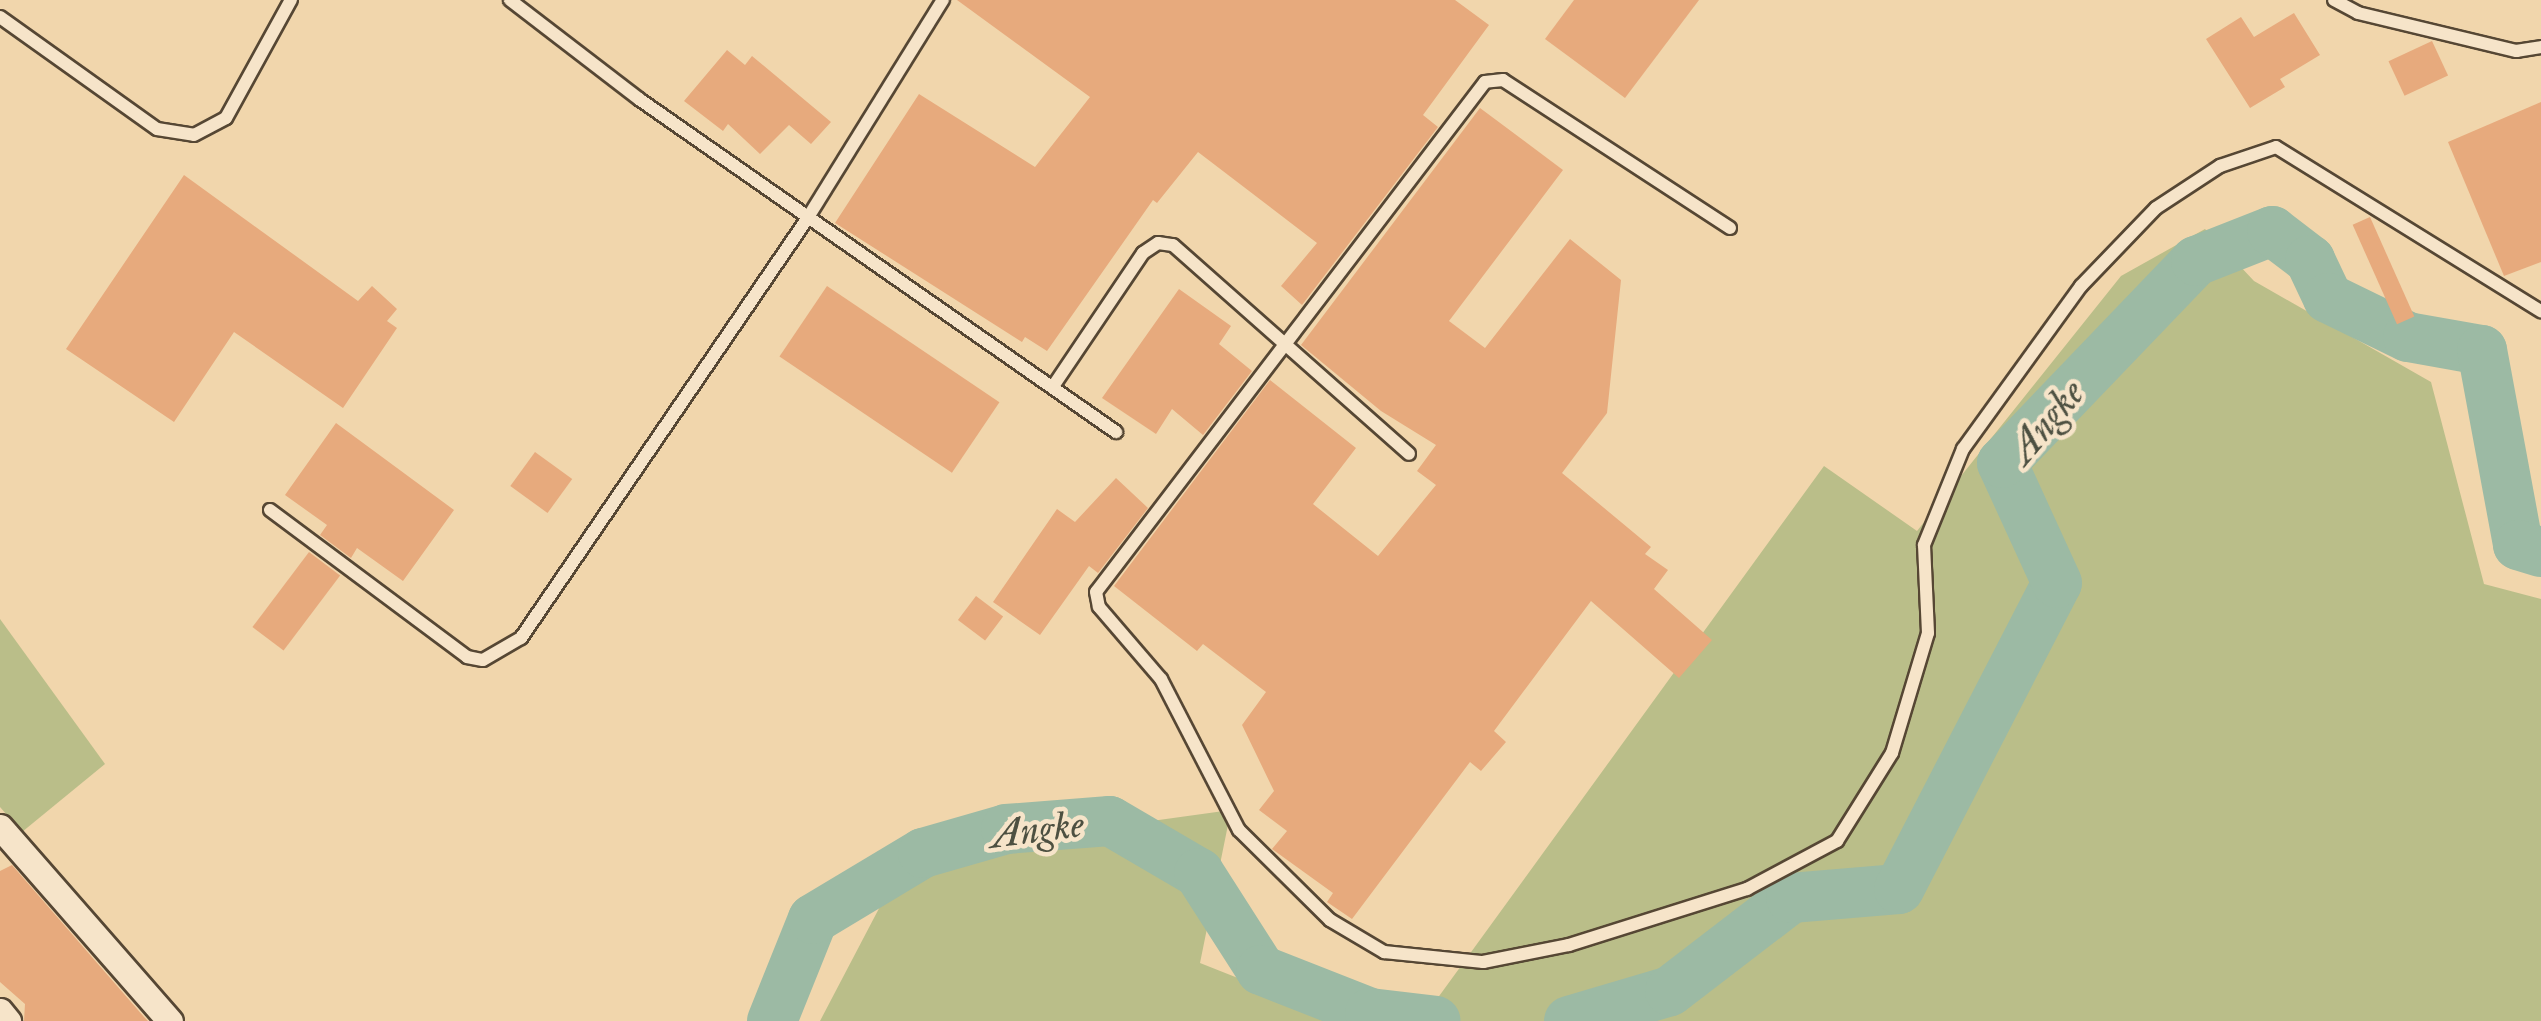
<!DOCTYPE html>
<html>
<head>
<meta charset="utf-8">
<style>
	body { margin:0 }
	#map { position:relative; width:2541px; height:1021px; overflow:hidden; background:#f1d6ac; font-family:"IM FELL Double Pica",serif }
	div>[style] { position:absolute }
	.green>* { inset:0; background:#babe89 }
	.river>* { height:50px; margin:-25px; padding:0 25px; transform-origin:25px; border-radius:25px; background:#9cbaa4 }
	.building>* { inset:0; background:#e7aa7d; transform-origin:0 0 }
	.roads { filter:drop-shadow(2px 0 #564734) drop-shadow(-2px 0 #564734) drop-shadow(0 2px #564734) drop-shadow(0 -2px #564734) }
	.lane>* { height:12px; margin:-6px; padding:0 6px; transform-origin:6px; border-radius:6px; background:#f6e4c9 }
	.street>* { height:25px; margin:-12.5px; padding:0 12.5px; transform-origin:12.5px; border-radius:12.5px; background:#f6e4c9 }
	span { translate:-50% -50%; white-space:nowrap; text-align:center; line-height:1.15; -webkit-text-stroke:9px #f6e4c9; paint-order:stroke }
	.water-label { font-size:40px; color:#4d5041; font-style:italic }
</style>
</head>
<body>
<div id="map">
	<div class="green">
		<i style="clip-path:polygon(2205px 229px,2254px 281px,2431px 382px,2484px 584px,2541px 599px,2541px 1021px,1421px 1021px,1824px 466px,1917px 531px,2121px 276px)"></i>
		<i style="clip-path:polygon(0 619px,105px 764px,22px 832px,0 807px)"></i>
		<i style="clip-path:polygon(1231px 810px,1200px 963px,1347px 1021px,820px 1021px,907px 855px)"></i>
	</div>
	<div class="river">
		<i style="left:772px;top:1021px;width:110px;rotate:-68.1deg"></i>
		<i style="left:813px;top:919px;width:128px;rotate:-31deg"></i>
		<i style="left:923px;top:853px;width:86px;rotate:-16.1deg"></i>
		<i style="left:1006px;top:829px;width:104px;rotate:-4.4deg"></i>
		<i style="left:1110px;top:821px;width:103px;rotate:30.3deg"></i>
		<i style="left:1199px;top:873px;width:115px;rotate:57.4deg"></i>
		<i style="left:1261px;top:970px;width:117px;rotate:21.5deg"></i>
		<i style="left:1370px;top:1013px;width:66px;rotate:6.9deg"></i>
		<i style="left:1569px;top:1021px;width:105px;rotate:-16.5deg"></i>
		<i style="left:1670px;top:991px;width:153px;rotate:-37.5deg"></i>
		<i style="left:1791px;top:898px;width:108px;rotate:-4.8deg"></i>
		<i style="left:1899px;top:889px;width:344px;rotate:-62.7deg"></i>
		<i style="left:2057px;top:583px;width:132px;rotate:-114.6deg"></i>
		<i style="left:2002px;top:463px;width:280px;rotate:-46.2deg"></i>
		<i style="left:2196px;top:261px;width:82px;rotate:-21.5deg"></i>
		<i style="left:2272px;top:231px;width:48px;rotate:37.3deg"></i>
		<i style="left:2310px;top:260px;width:42px;rotate:64.7deg"></i>
		<i style="left:2328px;top:298px;width:89px;rotate:26deg"></i>
		<i style="left:2408px;top:337px;width:75px;rotate:10deg"></i>
		<i style="left:2482px;top:350px;width:198px;rotate:79.5deg"></i>
		<i style="left:2518px;top:545px;width:24px;rotate:17deg"></i>
	</div>
	<div class="building">
		<i style="clip-path:polygon(957px 0,1455px 0,1489px 25px,1423px 115px,1438px 127px,1302px 305px,1281px 286px,1317px 243px,1198px 152px,1157px 203px,1153px 200px,1047px 351px,1025px 337px,1022px 342px,835px 223px,919px 94px,1035px 167px,1090px 97px)"></i>
		<i style="clip-path:polygon(1574px 0,1699px 0,1625px 98px,1545px 39px)"></i>
		<i style="clip-path:polygon(2294px 13px,2320px 55px,2280px 79px,2285px 87px,2250px 108px,2206px 39px,2241px 17px,2254px 37px)"></i>
		<i style="left:2432px;top:41px;width:38px;height:48px;rotate:65deg"></i>
		<i style="clip-path:polygon(727px 50px,745px 65px,752px 56px,831px 122px,811px 144px,789px 125px,760px 154px,728px 124px,723px 131px,684px 101px)"></i>
		<i style="clip-path:polygon(2541px 102px,2541px 262px,2504px 276px,2448px 142px)"></i>
		<i style="clip-path:polygon(1480px 108px,1563px 170px,1449px 321px,1485px 348px,1570px 239px,1621px 280px,1607px 413px,1562px 473px,1651px 547px,1645px 554px,1668px 570px,1654px 589px,1712px 640px,1679px 678px,1591px 601px,1494px 731px,1506px 742px,1481px 771px,1470px 762px,1352px 919px,1327px 902px,1333px 893px,1272px 849px,1287px 831px,1259px 810px,1274px 791px,1242px 725px,1266px 692px,1203px 644px,1197px 651px,1114px 586px,1270px 380px,1356px 448px,1313px 504px,1378px 556px,1436px 485px,1417px 471px,1436px 445px,1381px 411px,1301px 345px)"></i>
		<i style="clip-path:polygon(184px 175px,358px 301px,372px 286px,397px 309px,387px 321px,397px 328px,343px 408px,234px 332px,174px 422px,66px 349px)"></i>
		<i style="left:2370px;top:217px;width:109px;height:19px;rotate:66deg"></i>
		<i style="left:827px;top:286px;width:208px;height:85px;rotate:34deg"></i>
		<i style="clip-path:polygon(1179px 289px,1231px 326px,1219px 344px,1252px 371px,1203px 435px,1172px 409px,1156px 434px,1102px 398px)"></i>
		<i style="clip-path:polygon(336px 423px,454px 510px,403px 581px,357px 548px,351px 558px,320px 535px,327px 525px,285px 495px)"></i>
		<i style="left:535px;top:452px;width:46px;height:42px;rotate:36deg"></i>
		<i style="clip-path:polygon(1116px 478px,1148px 508px,1098px 573px,1089px 566px,1040px 635px,993px 602px,1057px 509px,1075px 522px)"></i>
		<i style="left:309px;top:552px;width:39px;height:94px;rotate:37deg"></i>
		<i style="left:976px;top:596px;width:34px;height:30px;rotate:37deg"></i>
		<i style="clip-path:polygon(12px 865px,144px 1017px,148px 1021px,24px 1021px,25px 1004px,0 982px,0 871px)"></i>
	</div>
	<div class="roads">
		<div class="lane">
			<i style="left:510px;top:0;width:163px;rotate:37.5deg"></i>
			<i style="left:639px;top:99px;width:582px;rotate:34.92deg"></i>
			<i style="left:2334px;top:0;width:27px;rotate:28deg"></i>
			<i style="left:2358px;top:13px;width:163px;rotate:13.5deg"></i>
			<i style="left:2516px;top:51px;width:25px;rotate:-9deg"></i>
			<i style="left:0;top:17px;width:193px;rotate:35.5deg"></i>
			<i style="left:157px;top:129px;width:37px;rotate:9deg"></i>
			<i style="left:194px;top:135px;width:36px;rotate:-28deg"></i>
			<i style="left:226px;top:118px;width:135px;rotate:-61.2deg"></i>
			<i style="left:1730px;top:228px;width:271px;rotate:-146.9deg"></i>
			<i style="left:1503px;top:80px;width:18px;rotate:174deg"></i>
			<i style="left:1485px;top:82px;width:641px;rotate:127.33deg"></i>
			<i style="left:1096px;top:592px;width:15px;rotate:79deg"></i>
			<i style="left:1099px;top:607px;width:95px;rotate:49.3deg"></i>
			<i style="left:1161px;top:679px;width:170px;rotate:62.7deg"></i>
			<i style="left:1239px;top:830px;width:128px;rotate:44.7deg"></i>
			<i style="left:1330px;top:920px;width:63px;rotate:30.7deg"></i>
			<i style="left:1384px;top:952px;width:100px;rotate:5.8deg"></i>
			<i style="left:1483px;top:962px;width:88px;rotate:-11.2deg"></i>
			<i style="left:1569px;top:945px;width:187px;rotate:-17.5deg"></i>
			<i style="left:1747px;top:889px;width:102px;rotate:-28.1deg"></i>
			<i style="left:1837px;top:841px;width:104px;rotate:-58deg"></i>
			<i style="left:1892px;top:753px;width:125px;rotate:-73.3deg"></i>
			<i style="left:1928px;top:633px;width:88px;rotate:-92.6deg"></i>
			<i style="left:1924px;top:545px;width:104px;rotate:-67.9deg"></i>
			<i style="left:1963px;top:449px;width:201px;rotate:-54.1deg"></i>
			<i style="left:2081px;top:286px;width:108px;rotate:-46.1deg"></i>
			<i style="left:2156px;top:208px;width:77px;rotate:-33.3deg"></i>
			<i style="left:2220px;top:166px;width:59px;rotate:-18.7deg"></i>
			<i style="left:2276px;top:147px;width:312px;rotate:31.8deg"></i>
			<i style="left:1054px;top:385px;width:159px;rotate:-56deg"></i>
			<i style="left:1143px;top:253px;width:18px;rotate:-34deg"></i>
			<i style="left:1158px;top:243px;width:15px;rotate:8deg"></i>
			<i style="left:1173px;top:245px;width:315px;rotate:41.5deg"></i>
			<i style="left:270px;top:510px;width:246px;rotate:36.7deg"></i>
			<i style="left:467px;top:657px;width:16px;rotate:11deg"></i>
			<i style="left:483px;top:660px;width:44px;rotate:-30.1deg"></i>
			<i style="left:521px;top:638px;width:507px;rotate:-55.68deg"></i>
			<i style="left:807px;top:219px;width:258px;rotate:-58.2deg"></i>
		</div>
		<div class="street">
			<i style="left:0;top:827px;width:258px;rotate:48.8deg"></i>
			<i style="left:0;top:1011px;width:13px;rotate:51deg"></i>
		</div>
	</div>
	<div class="water-label">
		<span style="left:2047px;top:422px;rotate:-50deg">Angke</span>
		<span style="left:1037px;top:830px;rotate:-7deg">Angke</span>
	</div>
</div>
</body>
</html>
